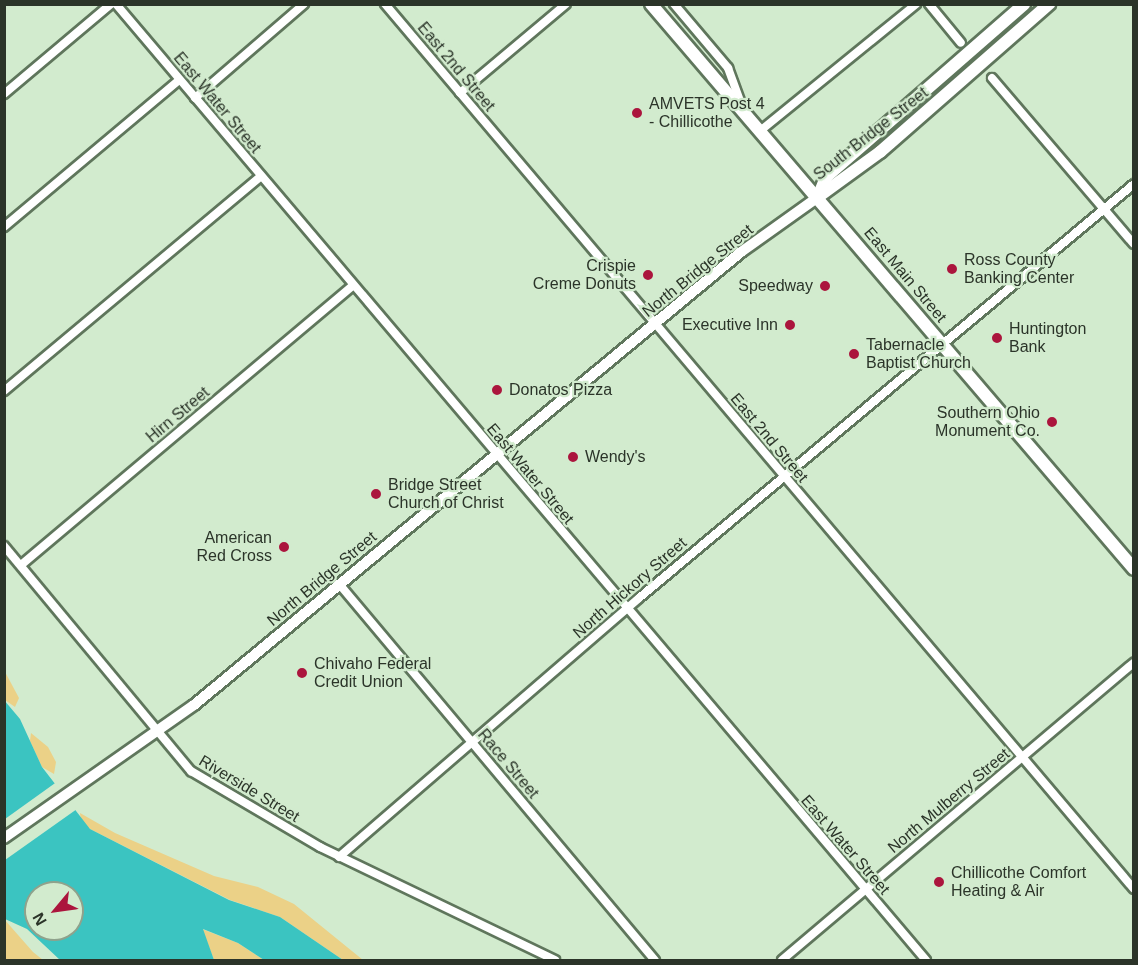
<!DOCTYPE html>
<html>
<head>
<meta charset="utf-8">
<style>
	body { margin:0 }
	#map { position:relative; width:1138px; height:965px; overflow:hidden; background:#d2ebce; font-family:Arial,sans-serif }
	div>[style] { position:absolute }
	.green>* { inset:0; background:#ebd187 }
	.water>* { inset:0; background:#3bc4c1 }
	.pier>* { inset:0; background:#d2ebce }
	.roads { filter:drop-shadow(2px 0 #5f765c) drop-shadow(-2px 0 #5f765c) drop-shadow(0 2px #5f765c) drop-shadow(0 -2px #5f765c) }
	.minor>* { height:8px; margin:-4px; padding:0 4px; transform-origin:4px; border-radius:4px; background:#fff }
	.secondary>* { height:10px; margin:-5px; padding:0 5px; transform-origin:5px; border-radius:5px; background:#fff }
	.primary>* { height:12px; margin:-6px; padding:0 6px; transform-origin:6px; border-radius:6px; background:#fff }
	.dots>* { width:16px; height:16px; translate:-50% -50%; box-sizing:border-box; border:3px solid #d2ebce; border-radius:50% }
	span { translate:-50% -50%; white-space:nowrap; text-align:center; line-height:1.15; -webkit-text-stroke:4.5px #d2ebce; paint-order:stroke }
	.street-label { font-size:16px; color:#2b3429 }
	.poi-label { font-size:16px; color:#2b3429 }
	.left { translate:0 -50%; text-align:left }
	.right { translate:-100% -50%; text-align:right }
	.frame { position:absolute; inset:0; border:6px solid #2b3429; pointer-events:none }
	.north { position:absolute; left:24px; top:881px; width:60px; height:60px; box-sizing:border-box; background:#d2ebce; border:2px solid #8fa28c; border-radius:50%; rotate:241deg; font-size:16px; font-weight:700; line-height:24px; text-align:center; color:#2b3429 }
	.north::after { content:''; display:block; margin:auto; width:21px; height:27px; background:#ab153d; clip-path:polygon(50% 0,100% 100%,50% 72%,0 100%) }
</style>
</head>
<body>
<div id="map">
	<div class="green">
		<i style="clip-path:polygon(4px 670px,19px 698px,15px 707px,5px 700px)"></i>
		<i style="clip-path:polygon(31px 733px,48px 747px,56px 762px,54px 774px,42px 767px,30px 741px)"></i>
		<i style="clip-path:polygon(80px 813px,115px 833px,214px 876px,258px 887px,294px 904px,363px 960px,343px 960px,280px 917px,230px 900px,90px 829px,81px 822px)"></i>
		<i style="clip-path:polygon(4px 919px,33px 952px,43px 960px,5px 960px)"></i>
		<i style="clip-path:polygon(202px 929px,238px 943px,264px 960px,214px 960px)"></i>
	</div>
	<div class="water">
		<i style="clip-path:polygon(evenodd,4px 700px,20px 719px,42px 767px,90px 829px,229px 900px,280px 917px,343px 960px,264px 960px,238px 943px,203px 929px,214px 960px,60px 960px,27px 929px,5px 919px,4px 700px,36px 893px,72px 893px,72px 929px,36px 929px,36px 893px)"></i>
	</div>
	<div class="pier">
		<i style="clip-path:polygon(58px 781px,77px 809px,5px 860px,5px 819px)"></i>
	</div>
	<div class="roads">
		<div class="minor">
			<i style="left:116px;top:4px;width:1253px;rotate:49.73deg"></i>
			<i style="left:385px;top:4px;width:1159px;rotate:49.76deg"></i>
			<i style="left:674px;top:4px;width:84px;rotate:49.8deg"></i>
			<i style="left:728px;top:68px;width:40px;rotate:69.8deg"></i>
			<i style="left:929px;top:4px;width:50px;rotate:50.6deg"></i>
			<i style="left:992px;top:78px;width:218px;rotate:49.5deg"></i>
			<i style="left:460px;top:93px;width:138px;rotate:-40deg"></i>
			<i style="left:4px;top:94px;width:140px;rotate:-40.1deg"></i>
			<i style="left:195px;top:98px;width:144px;rotate:-40.8deg"></i>
			<i style="left:760px;top:131px;width:201px;rotate:-39.1deg"></i>
			<i style="left:4px;top:227px;width:229px;rotate:-40deg"></i>
			<i style="left:4px;top:391px;width:335px;rotate:-39.9deg"></i>
			<i style="left:4px;top:546px;width:293px;rotate:50.3deg"></i>
			<i style="left:191px;top:771px;width:150px;rotate:30.5deg"></i>
			<i style="left:320px;top:847px;width:261px;rotate:25.7deg"></i>
			<i style="left:21px;top:565px;width:434px;rotate:-40.1deg"></i>
			<i style="left:340px;top:585px;width:490px;rotate:50deg"></i>
			<i style="left:339px;top:857px;width:396px;rotate:-40.8deg"></i>
			<i style="left:639px;top:598px;width:645px;rotate:-39.91deg"></i>
			<i style="left:782px;top:960px;width:461px;rotate:-40.2deg"></i>
		</div>
		<div class="secondary">
			<i style="left:4px;top:838px;width:232px;rotate:-35deg"></i>
			<i style="left:194px;top:705px;width:710px;rotate:-39.63deg"></i>
			<i style="left:741px;top:252px;width:95px;rotate:-35.5deg"></i>
		</div>
		<div class="primary">
			<i style="left:651px;top:4px;width:743px;rotate:49.47deg"></i>
			<i style="left:818px;top:197px;width:77px;rotate:-36deg"></i>
			<i style="left:880px;top:152px;width:225px;rotate:-41.2deg"></i>
			<i style="left:818px;top:197px;width:22px;rotate:-68deg"></i>
			<i style="left:826px;top:177px;width:263px;rotate:-41.1deg"></i>
		</div>
	</div>
	<div class="dots">
		<i style="left:637px;top:113px;background:#ab153d"></i>
		<i style="left:952px;top:269px;background:#ab153d"></i>
		<i style="left:648px;top:275px;background:#ab153d"></i>
		<i style="left:825px;top:286px;background:#ab153d"></i>
		<i style="left:790px;top:325px;background:#ab153d"></i>
		<i style="left:997px;top:338px;background:#ab153d"></i>
		<i style="left:854px;top:354px;background:#ab153d"></i>
		<i style="left:497px;top:390px;background:#ab153d"></i>
		<i style="left:1052px;top:422px;background:#ab153d"></i>
		<i style="left:573px;top:457px;background:#ab153d"></i>
		<i style="left:376px;top:494px;background:#ab153d"></i>
		<i style="left:284px;top:547px;background:#ab153d"></i>
		<i style="left:302px;top:673px;background:#ab153d"></i>
		<i style="left:939px;top:882px;background:#ab153d"></i>
	</div>
	<div class="street-label">
		<span style="left:456px;top:67px;rotate:50deg">East 2nd Street</span>
		<span style="left:217px;top:103px;rotate:50deg">East Water Street</span>
		<span style="left:871px;top:134px;rotate:-38deg">South Bridge Street</span>
		<span style="left:698px;top:271px;rotate:-39deg">North Bridge Street</span>
		<span style="left:905px;top:275px;rotate:50deg">East Main Street</span>
		<span style="left:178px;top:415px;rotate:-40deg">Hirn Street</span>
		<span style="left:769px;top:438px;rotate:50deg">East 2nd Street</span>
		<span style="left:530px;top:474px;rotate:50deg">East Water Street</span>
		<span style="left:322px;top:579px;rotate:-40deg">North Bridge Street</span>
		<span style="left:630px;top:588px;rotate:-41deg">North Hickory Street</span>
		<span style="left:508px;top:764px;rotate:50deg">Race Street</span>
		<span style="left:249px;top:789px;rotate:31deg">Riverside Street</span>
		<span style="left:949px;top:801px;rotate:-40deg">North Mulberry Street</span>
		<span style="left:845px;top:845px;rotate:49deg">East Water Street</span>
	</div>
	<div class="poi-label">
		<span class="left" style="left:649px;top:113px">AMVETS Post 4<br>- Chillicothe</span>
		<span class="left" style="left:964px;top:269px">Ross County<br>Banking Center</span>
		<span class="right" style="left:636px;top:275px">Crispie<br>Creme Donuts</span>
		<span class="right" style="left:813px;top:286px">Speedway</span>
		<span class="right" style="left:778px;top:325px">Executive Inn</span>
		<span class="left" style="left:1009px;top:338px">Huntington<br>Bank</span>
		<span class="left" style="left:866px;top:354px">Tabernacle<br>Baptist Church</span>
		<span class="left" style="left:509px;top:390px">Donatos Pizza</span>
		<span class="right" style="left:1040px;top:422px">Southern Ohio<br>Monument Co.</span>
		<span class="left" style="left:585px;top:457px">Wendy's</span>
		<span class="left" style="left:388px;top:494px">Bridge Street<br>Church of Christ</span>
		<span class="right" style="left:272px;top:547px">American<br>Red Cross</span>
		<span class="left" style="left:314px;top:673px">Chivaho Federal<br>Credit Union</span>
		<span class="left" style="left:951px;top:882px">Chillicothe Comfort<br>Heating &amp; Air</span>
	</div>
	<div class="frame"></div>
	<div class="north">N</div>
</div>
</body>
</html>
